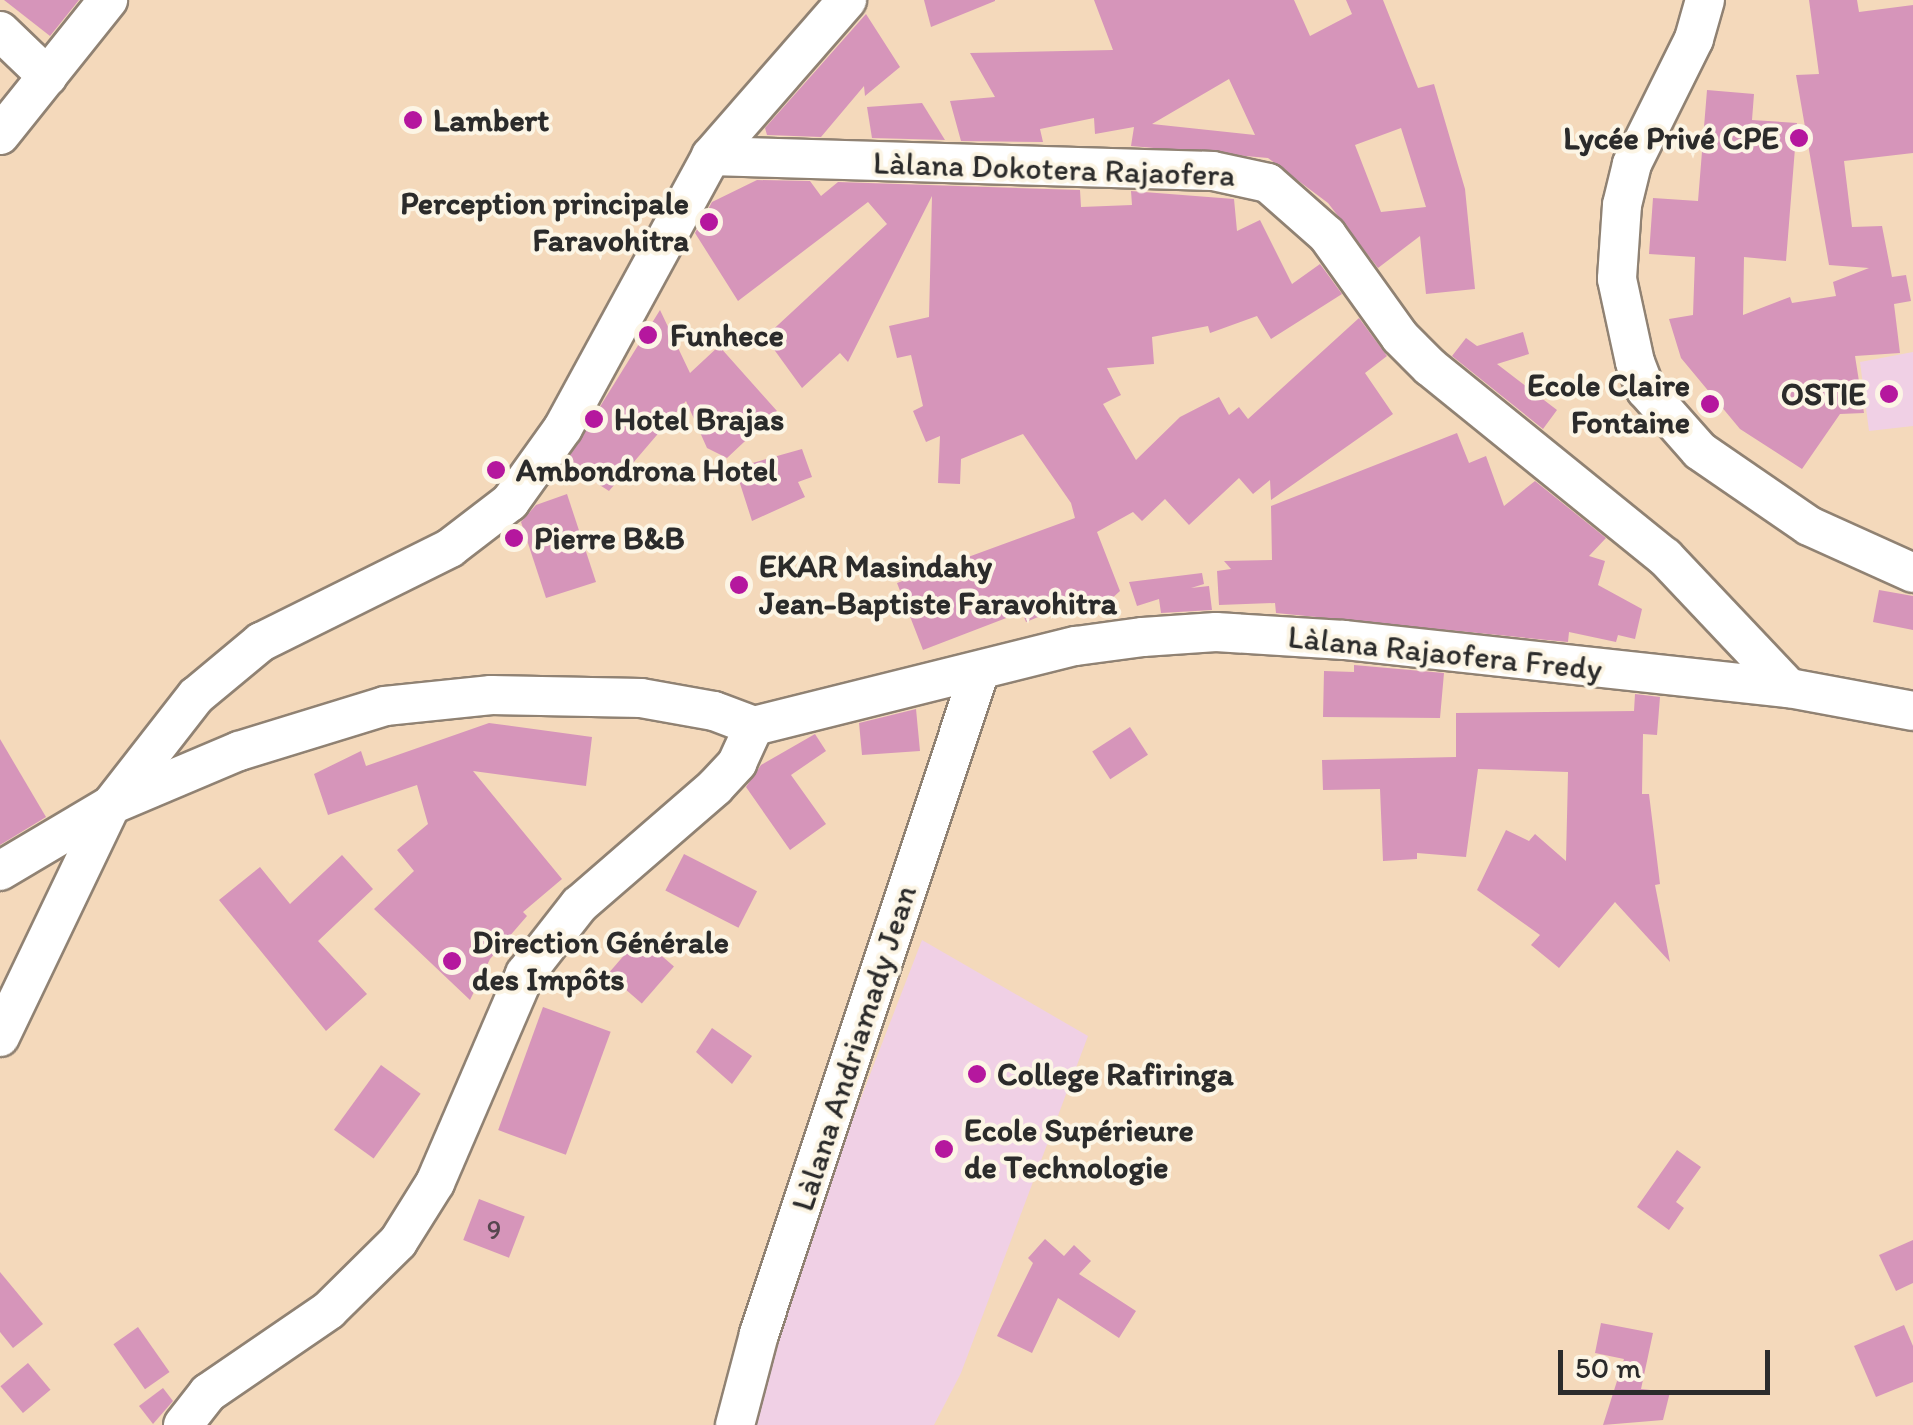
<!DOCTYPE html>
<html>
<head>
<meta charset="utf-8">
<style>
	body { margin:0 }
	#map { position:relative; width:1913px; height:1425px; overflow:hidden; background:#f4d9bb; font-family:Itim,sans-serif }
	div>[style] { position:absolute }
	.built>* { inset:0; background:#f0d0e5 }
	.building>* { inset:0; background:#d695ba; transform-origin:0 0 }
	.roads { filter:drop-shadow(2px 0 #908273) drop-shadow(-2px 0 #908273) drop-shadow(0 2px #908273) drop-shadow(0 -2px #908273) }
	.minor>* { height:38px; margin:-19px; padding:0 19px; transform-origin:19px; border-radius:19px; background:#fff }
	.dots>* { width:28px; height:28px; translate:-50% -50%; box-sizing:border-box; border:5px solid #fcf5e5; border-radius:50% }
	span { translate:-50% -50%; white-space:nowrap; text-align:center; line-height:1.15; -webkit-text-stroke:8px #fcf5e5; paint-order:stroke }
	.number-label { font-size:28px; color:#56464f }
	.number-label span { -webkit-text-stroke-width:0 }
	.poi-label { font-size:32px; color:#2b2b2b; font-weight:700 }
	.left { translate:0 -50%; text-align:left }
	.right { translate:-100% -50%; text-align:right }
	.street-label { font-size:32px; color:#2b2b2b }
	.scale { position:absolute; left:1558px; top:1350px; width:212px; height:45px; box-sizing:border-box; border:5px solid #2b2b2b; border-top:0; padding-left:12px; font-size:30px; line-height:35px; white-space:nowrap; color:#2b2b2b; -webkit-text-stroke:8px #fcf5e5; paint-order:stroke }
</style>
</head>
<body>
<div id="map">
	<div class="built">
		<i style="clip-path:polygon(1913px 352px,1913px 426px,1869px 431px,1860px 362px)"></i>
		<i style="clip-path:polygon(922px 940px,1088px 1036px,961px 1373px,934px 1425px,752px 1425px,798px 1261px)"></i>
	</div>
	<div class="building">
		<i style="clip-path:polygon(4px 0,79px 0,50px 36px)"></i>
		<i style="clip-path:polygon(924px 0,995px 0,995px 1px,931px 27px)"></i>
		<i style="clip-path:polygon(evenodd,1094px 0,1294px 0,1310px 36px,1352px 14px,1346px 0,1383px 0,1418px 88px,1434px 84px,1465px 189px,1475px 289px,1426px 294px,1420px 236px,1378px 268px,1328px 203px,1268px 158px,1131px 146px,1134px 127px,1095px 134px,1094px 118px,1040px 129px,1043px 142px,961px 141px,950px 101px,995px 97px,970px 53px,1113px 50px,1094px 0,1229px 79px,1255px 135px,1152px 124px,1229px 79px,1094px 0,1401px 128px,1426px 207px,1381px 212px,1355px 145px,1401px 128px)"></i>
		<i style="clip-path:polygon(1809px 0,1857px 0,1859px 12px,1913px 5px,1913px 153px,1844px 161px,1852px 227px,1882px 226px,1892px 277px,1906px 275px,1911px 301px,1894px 304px,1900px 353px,1855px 356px,1864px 413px,1840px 414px,1802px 469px,1740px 429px,1681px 358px,1669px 319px,1693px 315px,1695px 257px,1649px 254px,1653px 198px,1698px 201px,1707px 90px,1754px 94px,1752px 120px,1797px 123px,1786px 261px,1744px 257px,1743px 315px,1790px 297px,1792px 303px,1836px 296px,1833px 282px,1869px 268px,1829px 265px,1796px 75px,1819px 74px)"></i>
		<i style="clip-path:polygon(866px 14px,900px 67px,865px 96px,864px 86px,821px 137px,767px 135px,765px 128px)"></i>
		<i style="clip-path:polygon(922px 103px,945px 140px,872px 138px,867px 107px)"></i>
		<i style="clip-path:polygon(757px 180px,810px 181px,821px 196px,838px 182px,1080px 190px,1081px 207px,1132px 205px,1131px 191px,1234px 199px,1237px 231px,1260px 220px,1292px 284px,1320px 264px,1342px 294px,1271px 339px,1257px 316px,1210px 333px,1208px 326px,1152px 337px,1154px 364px,1107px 368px,1121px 395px,1103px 404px,1136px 460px,1180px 417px,1219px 397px,1229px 415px,1239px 407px,1248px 419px,1359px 318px,1387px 356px,1365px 373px,1393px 414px,1271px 500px,1270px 480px,1253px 494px,1239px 478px,1189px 525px,1165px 499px,1142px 521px,1133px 512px,1097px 532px,1120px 591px,1109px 601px,1064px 618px,1060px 608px,1026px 622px,1022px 612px,923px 650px,897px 583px,1075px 518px,1071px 503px,1023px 434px,961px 459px,960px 484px,938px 483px,940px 436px,926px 442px,913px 411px,923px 406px,911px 355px,897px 358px,889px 326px,929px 317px,932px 196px,848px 362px,840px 353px,802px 388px,765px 337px,887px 224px,868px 202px,738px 301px,695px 233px,712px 202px)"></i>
		<i style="clip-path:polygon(660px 310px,690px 373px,719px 346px,777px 411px,727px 458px,707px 448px,686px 401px,609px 491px,565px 463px)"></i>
		<i style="clip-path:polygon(1523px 332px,1529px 354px,1497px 364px,1557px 410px,1543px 429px,1452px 356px,1466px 338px,1477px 346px)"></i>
		<i style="clip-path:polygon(1457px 433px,1469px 463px,1486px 456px,1504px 506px,1535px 481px,1606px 538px,1589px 556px,1605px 561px,1598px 585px,1642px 609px,1635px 639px,1618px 635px,1616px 642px,1569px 632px,1568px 642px,1276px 613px,1275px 603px,1219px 605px,1217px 571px,1231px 569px,1224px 561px,1272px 560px,1271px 506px)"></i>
		<i style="clip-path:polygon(802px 449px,812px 477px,798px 482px,805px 497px,752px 521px,735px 468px)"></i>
		<i style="clip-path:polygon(567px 494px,596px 582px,546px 598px,521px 522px,536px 505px)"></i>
		<i style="clip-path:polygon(1202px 573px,1204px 584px,1191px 588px,1209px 586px,1212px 610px,1161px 613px,1159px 599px,1137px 606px,1129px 582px)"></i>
		<i style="clip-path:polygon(1879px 590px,1913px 596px,1913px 630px,1873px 622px)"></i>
		<i style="clip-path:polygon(1354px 665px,1444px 673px,1440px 718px,1323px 717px,1324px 671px,1354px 672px)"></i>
		<i style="clip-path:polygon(1635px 694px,1660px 697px,1657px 735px,1643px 734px,1642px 794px,1649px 794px,1660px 884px,1655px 885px,1670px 962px,1615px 902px,1559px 968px,1531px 945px,1540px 935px,1477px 890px,1506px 830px,1529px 841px,1535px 834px,1566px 861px,1568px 772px,1478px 769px,1466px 857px,1417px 853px,1417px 859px,1383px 861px,1380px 789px,1323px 790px,1322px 760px,1456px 757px,1456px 713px,1634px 711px)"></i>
		<i style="clip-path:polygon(916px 709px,920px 751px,862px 755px,859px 723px)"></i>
		<i style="clip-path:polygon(489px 723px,592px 737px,586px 786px,473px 771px,562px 879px,523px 912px,527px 916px,490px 959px,470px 1000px,374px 909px,414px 871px,397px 850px,428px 824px,417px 785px,328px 815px,314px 774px,361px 751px,366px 766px)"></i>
		<i style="left:1130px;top:727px;width:33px;height:45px;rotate:57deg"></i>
		<i style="clip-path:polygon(815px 734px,826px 751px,791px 775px,826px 824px,790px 850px,746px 787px,761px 765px)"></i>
		<i style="clip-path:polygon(0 739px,46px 817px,0 845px)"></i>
		<i style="left:684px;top:854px;width:82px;height:41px;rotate:27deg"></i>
		<i style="clip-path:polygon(342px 855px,373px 889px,318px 941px,367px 994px,326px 1031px,219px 900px,260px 867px,290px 904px)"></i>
		<i style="left:640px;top:937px;width:45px;height:49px;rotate:41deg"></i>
		<i style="left:543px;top:1007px;width:72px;height:131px;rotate:20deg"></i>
		<i style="clip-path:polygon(712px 1028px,752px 1056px,732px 1084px,696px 1052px)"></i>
		<i style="left:381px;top:1065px;width:49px;height:80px;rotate:36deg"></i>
		<i style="clip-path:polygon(1677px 1150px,1701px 1167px,1676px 1202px,1684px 1208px,1669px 1230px,1637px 1207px)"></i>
		<i style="left:479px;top:1199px;width:49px;height:44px;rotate:21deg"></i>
		<i style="clip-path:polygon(1045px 1239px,1064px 1256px,1074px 1245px,1091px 1261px,1079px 1274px,1136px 1311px,1119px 1338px,1058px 1298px,1032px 1353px,997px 1336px,1033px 1263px,1028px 1258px)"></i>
		<i style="clip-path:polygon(1913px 1240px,1913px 1283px,1896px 1291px,1879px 1255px)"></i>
		<i style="clip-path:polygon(0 1272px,43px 1324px,13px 1348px,0 1332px)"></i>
		<i style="clip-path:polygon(1601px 1323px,1653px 1333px,1641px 1389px,1670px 1392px,1663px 1420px,1603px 1425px,1624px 1359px,1595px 1353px)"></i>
		<i style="clip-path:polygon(1904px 1325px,1913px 1346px,1913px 1382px,1876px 1397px,1854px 1346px)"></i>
		<i style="left:138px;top:1327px;width:55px;height:30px;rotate:55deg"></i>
		<i style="left:28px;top:1363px;width:35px;height:36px;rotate:50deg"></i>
		<i style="clip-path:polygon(163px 1388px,173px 1401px,153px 1424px,139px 1406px)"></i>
	</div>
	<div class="roads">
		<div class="minor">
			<i style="left:1705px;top:0;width:41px;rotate:105.8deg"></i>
			<i style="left:1694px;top:39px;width:140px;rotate:116.4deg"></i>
			<i style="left:1632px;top:164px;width:42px;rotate:103.7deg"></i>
			<i style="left:1622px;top:205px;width:74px;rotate:93.9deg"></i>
			<i style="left:1617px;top:279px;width:85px;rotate:77.8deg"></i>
			<i style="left:1635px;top:362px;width:30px;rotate:69deg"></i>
			<i style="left:1646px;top:390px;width:81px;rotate:48.5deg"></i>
			<i style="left:1700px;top:451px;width:132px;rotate:34.5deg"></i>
			<i style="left:1809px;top:526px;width:114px;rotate:24.3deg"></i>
			<i style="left:0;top:31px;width:66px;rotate:43.8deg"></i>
			<i style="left:0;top:135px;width:173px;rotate:-51.3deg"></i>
			<i style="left:711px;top:156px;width:502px;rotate:1.71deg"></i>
			<i style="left:1213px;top:171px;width:56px;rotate:12.3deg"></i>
			<i style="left:1268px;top:183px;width:79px;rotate:41.4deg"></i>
			<i style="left:1327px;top:235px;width:125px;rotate:54.4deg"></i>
			<i style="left:1400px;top:337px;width:42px;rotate:45deg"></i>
			<i style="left:1430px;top:367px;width:302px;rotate:39deg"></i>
			<i style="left:1665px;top:557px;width:180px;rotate:46.6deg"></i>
			<i style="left:0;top:871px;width:129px;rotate:-30.7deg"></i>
			<i style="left:111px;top:805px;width:139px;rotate:-22.9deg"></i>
			<i style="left:239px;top:751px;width:153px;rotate:-17.1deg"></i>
			<i style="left:385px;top:706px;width:107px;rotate:-5.9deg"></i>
			<i style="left:491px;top:695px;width:150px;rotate:1.1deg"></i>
			<i style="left:641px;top:698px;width:74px;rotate:10.1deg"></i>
			<i style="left:714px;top:711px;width:43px;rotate:20.6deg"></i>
			<i style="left:754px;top:726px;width:332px;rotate:-14deg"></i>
			<i style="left:1076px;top:646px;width:68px;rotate:-7.7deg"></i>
			<i style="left:1143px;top:637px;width:73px;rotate:-3.9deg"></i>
			<i style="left:1216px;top:632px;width:128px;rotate:3.6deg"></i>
			<i style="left:1344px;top:640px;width:448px;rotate:6.2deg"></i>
			<i style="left:1789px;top:688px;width:126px;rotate:10.5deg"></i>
			<i style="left:0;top:1037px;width:257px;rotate:-64.4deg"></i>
			<i style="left:111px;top:805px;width:138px;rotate:-52.1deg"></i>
			<i style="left:196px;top:696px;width:85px;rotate:-39.7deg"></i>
			<i style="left:261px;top:642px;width:211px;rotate:-26.4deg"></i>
			<i style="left:450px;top:548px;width:76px;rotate:-37.5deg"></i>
			<i style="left:510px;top:502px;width:91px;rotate:-54.4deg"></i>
			<i style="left:563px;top:428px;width:310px;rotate:-61.4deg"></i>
			<i style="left:711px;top:156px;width:207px;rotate:-48.9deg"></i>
			<i style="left:183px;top:1425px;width:41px;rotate:-52deg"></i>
			<i style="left:208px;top:1393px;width:147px;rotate:-34.4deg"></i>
			<i style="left:329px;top:1310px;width:97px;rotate:-44.6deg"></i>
			<i style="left:398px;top:1242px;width:70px;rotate:-57.9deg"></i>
			<i style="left:435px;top:1183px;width:228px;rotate:-66.7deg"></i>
			<i style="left:525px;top:974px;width:88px;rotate:-52deg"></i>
			<i style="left:579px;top:905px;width:180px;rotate:-40.9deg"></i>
			<i style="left:715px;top:787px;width:33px;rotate:-47deg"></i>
			<i style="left:737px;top:763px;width:41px;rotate:-65.3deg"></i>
			<i style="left:735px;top:1425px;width:94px;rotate:-75.2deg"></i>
			<i style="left:759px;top:1334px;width:697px;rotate:-71.59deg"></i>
		</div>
	</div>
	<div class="dots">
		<i style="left:413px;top:120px;background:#b5179e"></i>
		<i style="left:1799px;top:138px;background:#b5179e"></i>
		<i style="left:709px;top:222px;background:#b5179e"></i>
		<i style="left:648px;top:335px;background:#b5179e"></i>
		<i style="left:1889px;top:394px;background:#b5179e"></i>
		<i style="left:1710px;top:404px;background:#b5179e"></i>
		<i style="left:594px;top:419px;background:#b5179e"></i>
		<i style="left:496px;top:470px;background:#b5179e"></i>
		<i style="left:514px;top:538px;background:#b5179e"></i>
		<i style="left:739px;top:585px;background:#b5179e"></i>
		<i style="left:452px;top:961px;background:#b5179e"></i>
		<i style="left:977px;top:1074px;background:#b5179e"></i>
		<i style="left:944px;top:1149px;background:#b5179e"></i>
	</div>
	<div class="number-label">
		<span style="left:494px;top:1229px">9</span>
	</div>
	<div class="poi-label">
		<span class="left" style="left:433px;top:120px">Lambert</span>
		<span class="right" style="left:1779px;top:138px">Lycée Privé CPE</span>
		<span class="right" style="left:689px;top:222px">Perception principale<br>Faravohitra</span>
		<span class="left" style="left:670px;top:335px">Funhece</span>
		<span class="right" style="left:1690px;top:404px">Ecole Claire<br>Fontaine</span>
		<span class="right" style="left:1866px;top:394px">OSTIE</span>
		<span class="left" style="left:614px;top:419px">Hotel Brajas</span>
		<span class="left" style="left:516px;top:470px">Ambondrona Hotel</span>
		<span class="left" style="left:534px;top:538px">Pierre B&amp;B</span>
		<span class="left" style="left:759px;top:585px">EKAR Masindahy<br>Jean-Baptiste Faravohitra</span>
		<span class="left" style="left:472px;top:961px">Direction Générale<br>des Impôts</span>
		<span class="left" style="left:997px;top:1074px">College Rafiringa</span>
		<span class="left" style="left:964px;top:1149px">Ecole Supérieure<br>de Technologie</span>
	</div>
	<div class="street-label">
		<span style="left:1054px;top:169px;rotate:2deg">Làlana Dokotera Rajaofera</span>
		<span style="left:1445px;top:653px;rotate:6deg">Làlana Rajaofera Fredy</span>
		<span style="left:854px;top:1048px;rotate:-72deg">Làlana Andriamady Jean</span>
	</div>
	<div class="scale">50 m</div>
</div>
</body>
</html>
